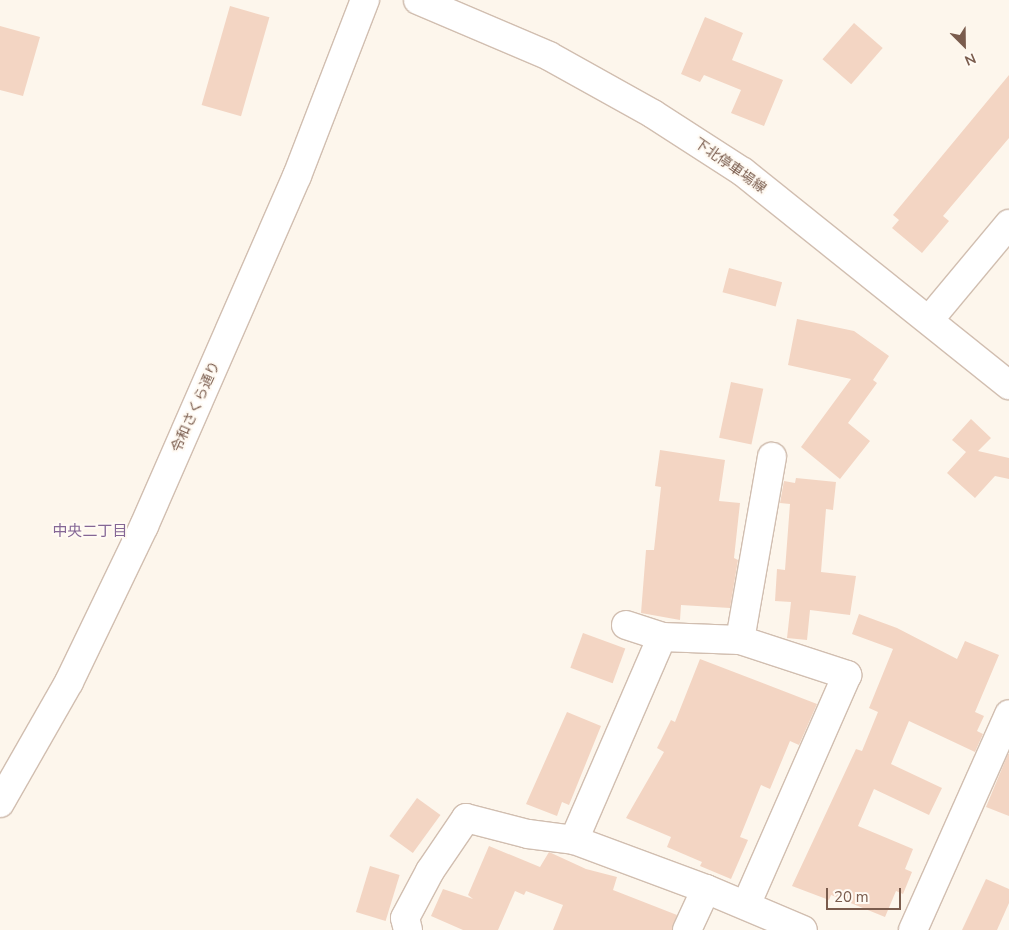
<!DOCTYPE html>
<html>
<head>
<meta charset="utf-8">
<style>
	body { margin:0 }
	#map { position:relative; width:1009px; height:930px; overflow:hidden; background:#fdf6ec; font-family:"Nunito Sans","Noto Sans JP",sans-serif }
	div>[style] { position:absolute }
	.building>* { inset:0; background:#f3d5c3; transform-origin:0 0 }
	.roads { filter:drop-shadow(1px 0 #d1beb0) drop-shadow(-1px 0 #d1beb0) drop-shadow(0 1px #d1beb0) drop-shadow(0 -1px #d1beb0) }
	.street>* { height:28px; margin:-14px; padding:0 14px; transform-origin:14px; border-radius:14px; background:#fff }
	.secondary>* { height:28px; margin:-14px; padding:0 14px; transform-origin:14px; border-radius:14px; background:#fff }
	span { translate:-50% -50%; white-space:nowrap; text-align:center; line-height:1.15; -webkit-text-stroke:4px #fffaf3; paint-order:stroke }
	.street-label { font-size:14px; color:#7a5c4d }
	.neighbourhood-label { font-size:15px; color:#846695 }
	.north { position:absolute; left:939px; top:20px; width:50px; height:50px; -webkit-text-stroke:4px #fffaf3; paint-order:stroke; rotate:157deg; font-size:14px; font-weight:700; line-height:20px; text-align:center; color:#7a5c4d }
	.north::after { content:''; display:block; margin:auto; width:18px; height:22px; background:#7a5c4d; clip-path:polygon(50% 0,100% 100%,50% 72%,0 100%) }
	.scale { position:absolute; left:826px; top:888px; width:75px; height:22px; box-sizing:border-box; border:2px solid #7a5c4d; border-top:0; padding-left:6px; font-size:15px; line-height:18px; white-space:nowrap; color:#7a5c4d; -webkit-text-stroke:4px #fffaf3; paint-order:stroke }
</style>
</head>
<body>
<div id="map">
	<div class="building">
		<i style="left:230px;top:6px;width:41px;height:103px;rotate:16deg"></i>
		<i style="clip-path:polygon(705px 17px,743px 33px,732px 60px,783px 80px,764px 126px,731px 113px,741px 90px,704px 75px,700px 82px,681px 74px)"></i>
		<i style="left:854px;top:23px;width:38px;height:48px;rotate:41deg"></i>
		<i style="clip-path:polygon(0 26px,40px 37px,23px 96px,0 90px)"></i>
		<i style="clip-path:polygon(1009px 75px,1009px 138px,943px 216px,949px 221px,922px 253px,892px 228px,899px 220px,893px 215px)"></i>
		<i style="left:729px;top:268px;width:55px;height:25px;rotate:15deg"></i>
		<i style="clip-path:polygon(797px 319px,854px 331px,889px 356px,873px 380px,877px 383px,848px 423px,870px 441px,840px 479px,801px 447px,851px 379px,788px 365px)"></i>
		<i style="left:731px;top:382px;width:33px;height:57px;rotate:12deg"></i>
		<i style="clip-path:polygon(971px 419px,991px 438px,978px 451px,1009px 458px,1009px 479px,995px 476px,975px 498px,947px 473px,966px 452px,952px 440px)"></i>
		<i style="clip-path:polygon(660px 450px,725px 460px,719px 501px,740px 503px,734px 558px,738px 560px,730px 608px,681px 605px,680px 620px,641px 613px,646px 550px,654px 550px,661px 487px,655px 486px)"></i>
		<i style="clip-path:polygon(796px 478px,836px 482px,833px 510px,826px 509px,821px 572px,856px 576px,850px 615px,810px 610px,807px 640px,787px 638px,791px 602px,775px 601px,777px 569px,785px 570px,790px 504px,780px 503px,784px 481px,795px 483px)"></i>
		<i style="clip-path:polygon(859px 614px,897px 628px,957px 659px,965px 641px,999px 655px,975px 712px,984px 716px,977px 731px,983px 734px,975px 752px,909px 721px,891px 764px,942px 788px,929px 815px,874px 789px,858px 826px,913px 849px,905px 869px,912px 872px,903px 894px,896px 891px,885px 917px,831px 895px,829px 900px,792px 886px,856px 749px,862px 751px,878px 712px,869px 708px,893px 649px,852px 634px)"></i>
		<i style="left:583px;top:633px;width:45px;height:37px;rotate:20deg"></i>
		<i style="clip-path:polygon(700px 659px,817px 704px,799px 745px,790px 741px,770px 789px,761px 785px,740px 837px,748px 840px,731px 879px,700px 866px,702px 862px,667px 847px,671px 837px,626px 818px,664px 752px,657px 748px,671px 720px,675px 722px)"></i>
		<i style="clip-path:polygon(567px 712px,601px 726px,569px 805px,562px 802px,557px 816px,526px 804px)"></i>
		<i style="clip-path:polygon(1008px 754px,1009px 754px,1009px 816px,986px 807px)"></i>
		<i style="left:417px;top:798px;width:29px;height:47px;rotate:36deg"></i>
		<i style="clip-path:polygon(489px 846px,540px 867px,549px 852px,586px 869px,617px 877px,613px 890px,677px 915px,672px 930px,553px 930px,563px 905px,526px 891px,524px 895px,515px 891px,498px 930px,463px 930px,431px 916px,443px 889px,473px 899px,468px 895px)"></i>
		<i style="left:370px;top:866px;width:31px;height:48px;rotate:17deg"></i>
		<i style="clip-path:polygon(986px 879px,1009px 889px,1009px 903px,997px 930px,962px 930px)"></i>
	</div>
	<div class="roads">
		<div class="street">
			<i style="left:929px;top:320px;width:125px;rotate:-50.2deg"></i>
			<i style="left:626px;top:625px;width:38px;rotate:18deg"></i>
			<i style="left:662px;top:637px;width:78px;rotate:2.2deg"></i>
			<i style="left:740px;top:640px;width:113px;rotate:18.1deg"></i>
			<i style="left:847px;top:675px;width:251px;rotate:113.7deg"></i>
			<i style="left:740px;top:640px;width:186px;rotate:-80.1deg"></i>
			<i style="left:574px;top:840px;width:221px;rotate:-66.6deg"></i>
			<i style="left:706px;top:889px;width:105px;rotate:22.9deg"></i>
			<i style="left:408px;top:930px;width:12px;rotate:-104deg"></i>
			<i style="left:405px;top:918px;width:53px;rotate:-62deg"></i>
			<i style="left:430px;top:871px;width:64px;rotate:-55.8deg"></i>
			<i style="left:466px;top:818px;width:64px;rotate:14.5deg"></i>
			<i style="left:528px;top:834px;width:46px;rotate:7.4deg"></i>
			<i style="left:574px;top:840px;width:141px;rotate:20.4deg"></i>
			<i style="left:706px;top:889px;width:45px;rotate:114.9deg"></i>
			<i style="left:913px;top:930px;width:236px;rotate:-66deg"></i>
		</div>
		<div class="secondary">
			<i style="left:418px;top:0;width:142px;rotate:23.1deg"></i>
			<i style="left:549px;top:56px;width:119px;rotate:29.1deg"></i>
			<i style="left:653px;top:114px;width:107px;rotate:32.8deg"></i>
			<i style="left:743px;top:172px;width:341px;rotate:38.7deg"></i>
			<i style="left:0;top:803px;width:139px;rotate:-60.3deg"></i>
			<i style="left:69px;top:682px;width:173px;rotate:-64.3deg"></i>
			<i style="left:144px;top:526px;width:382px;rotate:-66.4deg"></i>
			<i style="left:297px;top:176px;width:189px;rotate:-68.9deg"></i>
		</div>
	</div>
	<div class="street-label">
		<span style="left:730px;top:166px;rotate:35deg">下北停車場線</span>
		<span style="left:196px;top:407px;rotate:-66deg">令和さくら通り</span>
	</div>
	<div class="neighbourhood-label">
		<span style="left:90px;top:532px">中央二丁目</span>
	</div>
	<div class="north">N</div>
	<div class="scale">20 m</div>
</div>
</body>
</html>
